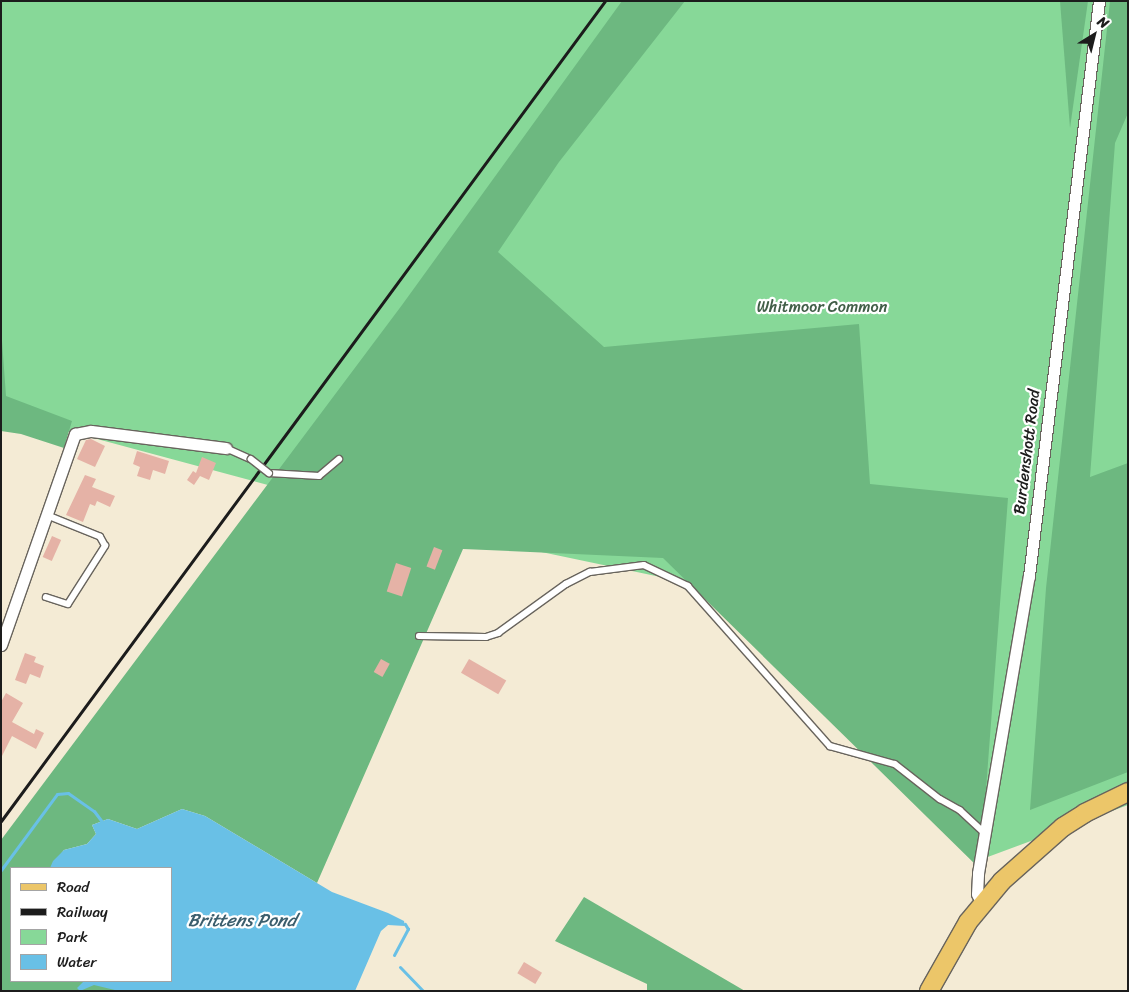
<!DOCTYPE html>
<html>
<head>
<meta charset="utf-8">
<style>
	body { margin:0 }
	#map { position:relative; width:1129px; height:992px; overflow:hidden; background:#f4ebd5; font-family:Sriracha,sans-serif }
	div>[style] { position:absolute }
	.green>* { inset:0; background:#87d898 }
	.forest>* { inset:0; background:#6db880 }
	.water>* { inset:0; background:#69c0e6 }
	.stream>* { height:3px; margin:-1.5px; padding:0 1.5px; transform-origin:1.5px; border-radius:1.5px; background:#69c0e6 }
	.building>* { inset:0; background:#e5b2a6; transform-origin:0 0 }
	.roads { filter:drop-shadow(1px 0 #68645d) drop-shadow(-1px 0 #68645d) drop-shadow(0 1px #68645d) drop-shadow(0 -1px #68645d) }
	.service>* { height:5.5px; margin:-2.75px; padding:0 2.75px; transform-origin:2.75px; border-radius:2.75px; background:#fff }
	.minor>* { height:11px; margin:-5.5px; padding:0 5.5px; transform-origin:5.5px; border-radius:5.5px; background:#fff }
	.primary>* { height:18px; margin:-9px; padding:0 9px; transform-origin:9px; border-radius:9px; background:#ecc669 }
	.rail>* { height:3px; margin:-1.5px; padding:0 1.5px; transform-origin:1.5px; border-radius:1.5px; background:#1c1c1c }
	.bridges { filter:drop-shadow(1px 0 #68645d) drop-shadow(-1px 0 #68645d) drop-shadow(0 1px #68645d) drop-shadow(0 -1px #68645d) }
	.service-bridge>* { height:5.5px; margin:-2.75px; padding:0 2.75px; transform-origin:2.75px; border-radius:2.75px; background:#fff }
	span { translate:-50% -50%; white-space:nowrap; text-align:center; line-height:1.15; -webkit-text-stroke:4.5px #fff; paint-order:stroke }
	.park-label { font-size:16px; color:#415e47 }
	.street-label { font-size:16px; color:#1c1c1c }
	.water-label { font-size:18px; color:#3b5e6d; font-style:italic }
	.frame { position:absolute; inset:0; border:2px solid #1c1c1c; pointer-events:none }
	.legend { position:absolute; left:10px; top:867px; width:162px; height:115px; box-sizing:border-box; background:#fff; border:1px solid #a4a4a4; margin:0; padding:6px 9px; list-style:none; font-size:15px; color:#1c1c1c }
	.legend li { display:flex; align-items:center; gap:10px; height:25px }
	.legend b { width:25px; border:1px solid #a4a4a4 }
	.north { position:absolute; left:1069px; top:10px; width:50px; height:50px; -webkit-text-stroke:4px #fff; paint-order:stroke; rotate:36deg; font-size:14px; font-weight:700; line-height:20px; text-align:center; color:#1c1c1c }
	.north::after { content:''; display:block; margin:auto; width:18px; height:22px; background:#1c1c1c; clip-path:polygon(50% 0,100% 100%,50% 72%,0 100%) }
</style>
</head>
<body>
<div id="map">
	<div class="green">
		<i style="clip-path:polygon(1px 1px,1128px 1px,1128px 805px,985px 858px,694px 584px,431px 529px,60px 429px,1px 426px)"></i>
	</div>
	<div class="forest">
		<i style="clip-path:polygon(622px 1px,685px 1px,559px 162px,498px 252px,604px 347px,859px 324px,870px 484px,1008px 498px,980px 869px,663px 558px,463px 549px,317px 883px,205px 816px,182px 809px,137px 829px,108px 819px,92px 825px,96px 834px,87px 844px,64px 850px,50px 868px,11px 868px,11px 981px,101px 981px,119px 991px,2px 991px,1px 840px,402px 305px)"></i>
		<i style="clip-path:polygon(1060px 1px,1088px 1px,1070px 128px)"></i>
		<i style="clip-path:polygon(1110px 1px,1128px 1px,1128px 113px,1115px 143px,1090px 477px,1128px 463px,1128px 772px,1030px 810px,1046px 588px)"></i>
		<i style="clip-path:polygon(1px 327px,6px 396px,72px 421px,64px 448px,21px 434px,1px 431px)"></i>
		<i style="clip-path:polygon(584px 897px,745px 991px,647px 991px,647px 984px,555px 941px)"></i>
	</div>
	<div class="water">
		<i style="clip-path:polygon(182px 809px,205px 816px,332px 892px,388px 913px,404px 921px,405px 926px,388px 925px,381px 931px,355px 991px,119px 991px,94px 985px,80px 991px,77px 988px,84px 981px,171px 981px,171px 868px,50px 868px,53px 861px,64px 850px,87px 844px,96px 834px,92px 825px,108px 819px,137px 829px)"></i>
	</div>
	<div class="stream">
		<i style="left:1px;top:870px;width:94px;rotate:-53.6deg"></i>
		<i style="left:57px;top:794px;width:11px;rotate:-5deg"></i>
		<i style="left:68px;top:793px;width:32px;rotate:35deg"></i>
		<i style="left:94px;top:811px;width:15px;rotate:53deg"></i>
		<i style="left:394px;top:955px;width:30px;rotate:-62deg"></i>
		<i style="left:408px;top:929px;width:6px;rotate:-121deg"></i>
		<i style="left:400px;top:967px;width:33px;rotate:46deg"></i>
	</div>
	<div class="building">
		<i style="clip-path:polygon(91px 439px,105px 446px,95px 467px,77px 459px,86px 440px)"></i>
		<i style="clip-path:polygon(137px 451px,169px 461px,165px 474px,153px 470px,150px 480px,137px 476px,140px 467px,133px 464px)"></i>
		<i style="clip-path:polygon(202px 457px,216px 463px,209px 480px,200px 476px,194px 485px,187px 480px,193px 471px,196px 473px)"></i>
		<i style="clip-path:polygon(85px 475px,96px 479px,92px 487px,115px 496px,110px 507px,97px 501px,95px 506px,90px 504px,83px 522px,66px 515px)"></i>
		<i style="left:52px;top:536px;width:10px;height:23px;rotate:24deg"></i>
		<i style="left:434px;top:547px;width:9px;height:21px;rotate:21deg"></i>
		<i style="left:396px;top:563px;width:16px;height:30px;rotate:18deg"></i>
		<i style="clip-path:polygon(25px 653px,36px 657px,34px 662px,44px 666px,40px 678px,30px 674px,26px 684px,15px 680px)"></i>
		<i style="left:381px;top:659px;width:10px;height:15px;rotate:29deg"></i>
		<i style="left:469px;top:659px;width:43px;height:16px;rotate:30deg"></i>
		<i style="clip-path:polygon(6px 693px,23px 703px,12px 722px,34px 734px,36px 729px,44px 733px,36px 749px,12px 736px,1px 758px,1px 702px)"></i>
		<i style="left:524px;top:962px;width:21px;height:13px;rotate:31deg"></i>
	</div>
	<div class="roads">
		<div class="service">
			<i style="left:226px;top:448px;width:27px;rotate:24deg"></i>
			<i style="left:269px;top:473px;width:50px;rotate:3.4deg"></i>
			<i style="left:319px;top:476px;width:26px;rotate:-40deg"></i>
			<i style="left:46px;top:597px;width:23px;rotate:18deg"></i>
			<i style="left:68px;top:604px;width:69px;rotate:-57.5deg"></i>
			<i style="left:105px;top:546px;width:10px;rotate:-119deg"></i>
			<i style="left:100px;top:537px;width:56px;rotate:-158deg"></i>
			<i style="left:419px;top:636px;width:67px;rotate:0.9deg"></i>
			<i style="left:486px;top:637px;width:13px;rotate:-18deg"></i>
			<i style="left:498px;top:633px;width:84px;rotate:-35.8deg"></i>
			<i style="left:566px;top:584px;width:27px;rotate:-27deg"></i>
			<i style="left:590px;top:572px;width:54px;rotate:-7.4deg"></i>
			<i style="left:644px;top:565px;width:49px;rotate:25.5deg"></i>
			<i style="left:688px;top:586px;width:214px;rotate:48.4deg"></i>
			<i style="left:830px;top:746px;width:67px;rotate:15.5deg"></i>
			<i style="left:895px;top:764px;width:57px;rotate:37.9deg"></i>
			<i style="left:940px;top:799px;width:23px;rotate:29deg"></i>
			<i style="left:960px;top:810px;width:33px;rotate:43deg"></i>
		</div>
		<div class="minor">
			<i style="left:1px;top:645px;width:224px;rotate:-70.7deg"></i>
			<i style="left:75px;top:434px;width:16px;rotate:-11deg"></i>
			<i style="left:91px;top:431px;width:136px;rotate:7.2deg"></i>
			<i style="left:982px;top:903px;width:10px;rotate:-119deg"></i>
			<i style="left:977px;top:894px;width:21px;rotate:-87deg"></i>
			<i style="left:978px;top:873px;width:301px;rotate:-80.3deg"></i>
			<i style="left:1029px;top:576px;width:579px;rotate:-83.06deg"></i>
		</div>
		<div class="primary">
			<i style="left:929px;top:991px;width:79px;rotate:-60.5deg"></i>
			<i style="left:968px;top:922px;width:53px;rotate:-50.3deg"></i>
			<i style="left:1002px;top:881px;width:81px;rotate:-41.5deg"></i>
			<i style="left:1063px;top:827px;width:26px;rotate:-32deg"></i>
			<i style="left:1085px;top:813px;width:48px;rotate:-26deg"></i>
		</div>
	</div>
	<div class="rail">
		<i style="left:1px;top:821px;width:1018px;rotate:-53.63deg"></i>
	</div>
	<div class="bridges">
		<div class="service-bridge">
			<i style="left:251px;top:459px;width:23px;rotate:38deg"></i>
		</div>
	</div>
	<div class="park-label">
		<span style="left:822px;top:307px">Whitmoor Common</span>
	</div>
	<div class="street-label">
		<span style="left:1027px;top:452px;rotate:-83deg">Burdenshott Road</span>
	</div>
	<div class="water-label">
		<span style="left:242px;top:920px">Brittens Pond</span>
	</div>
	<div class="frame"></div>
	<ul class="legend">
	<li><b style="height:6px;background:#ecc669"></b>Road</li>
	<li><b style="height:6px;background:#1c1c1c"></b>Railway</li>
	<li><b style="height:14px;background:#87d898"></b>Park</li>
	<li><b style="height:14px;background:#69c0e6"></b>Water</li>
	</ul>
	<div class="north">N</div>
</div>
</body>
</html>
